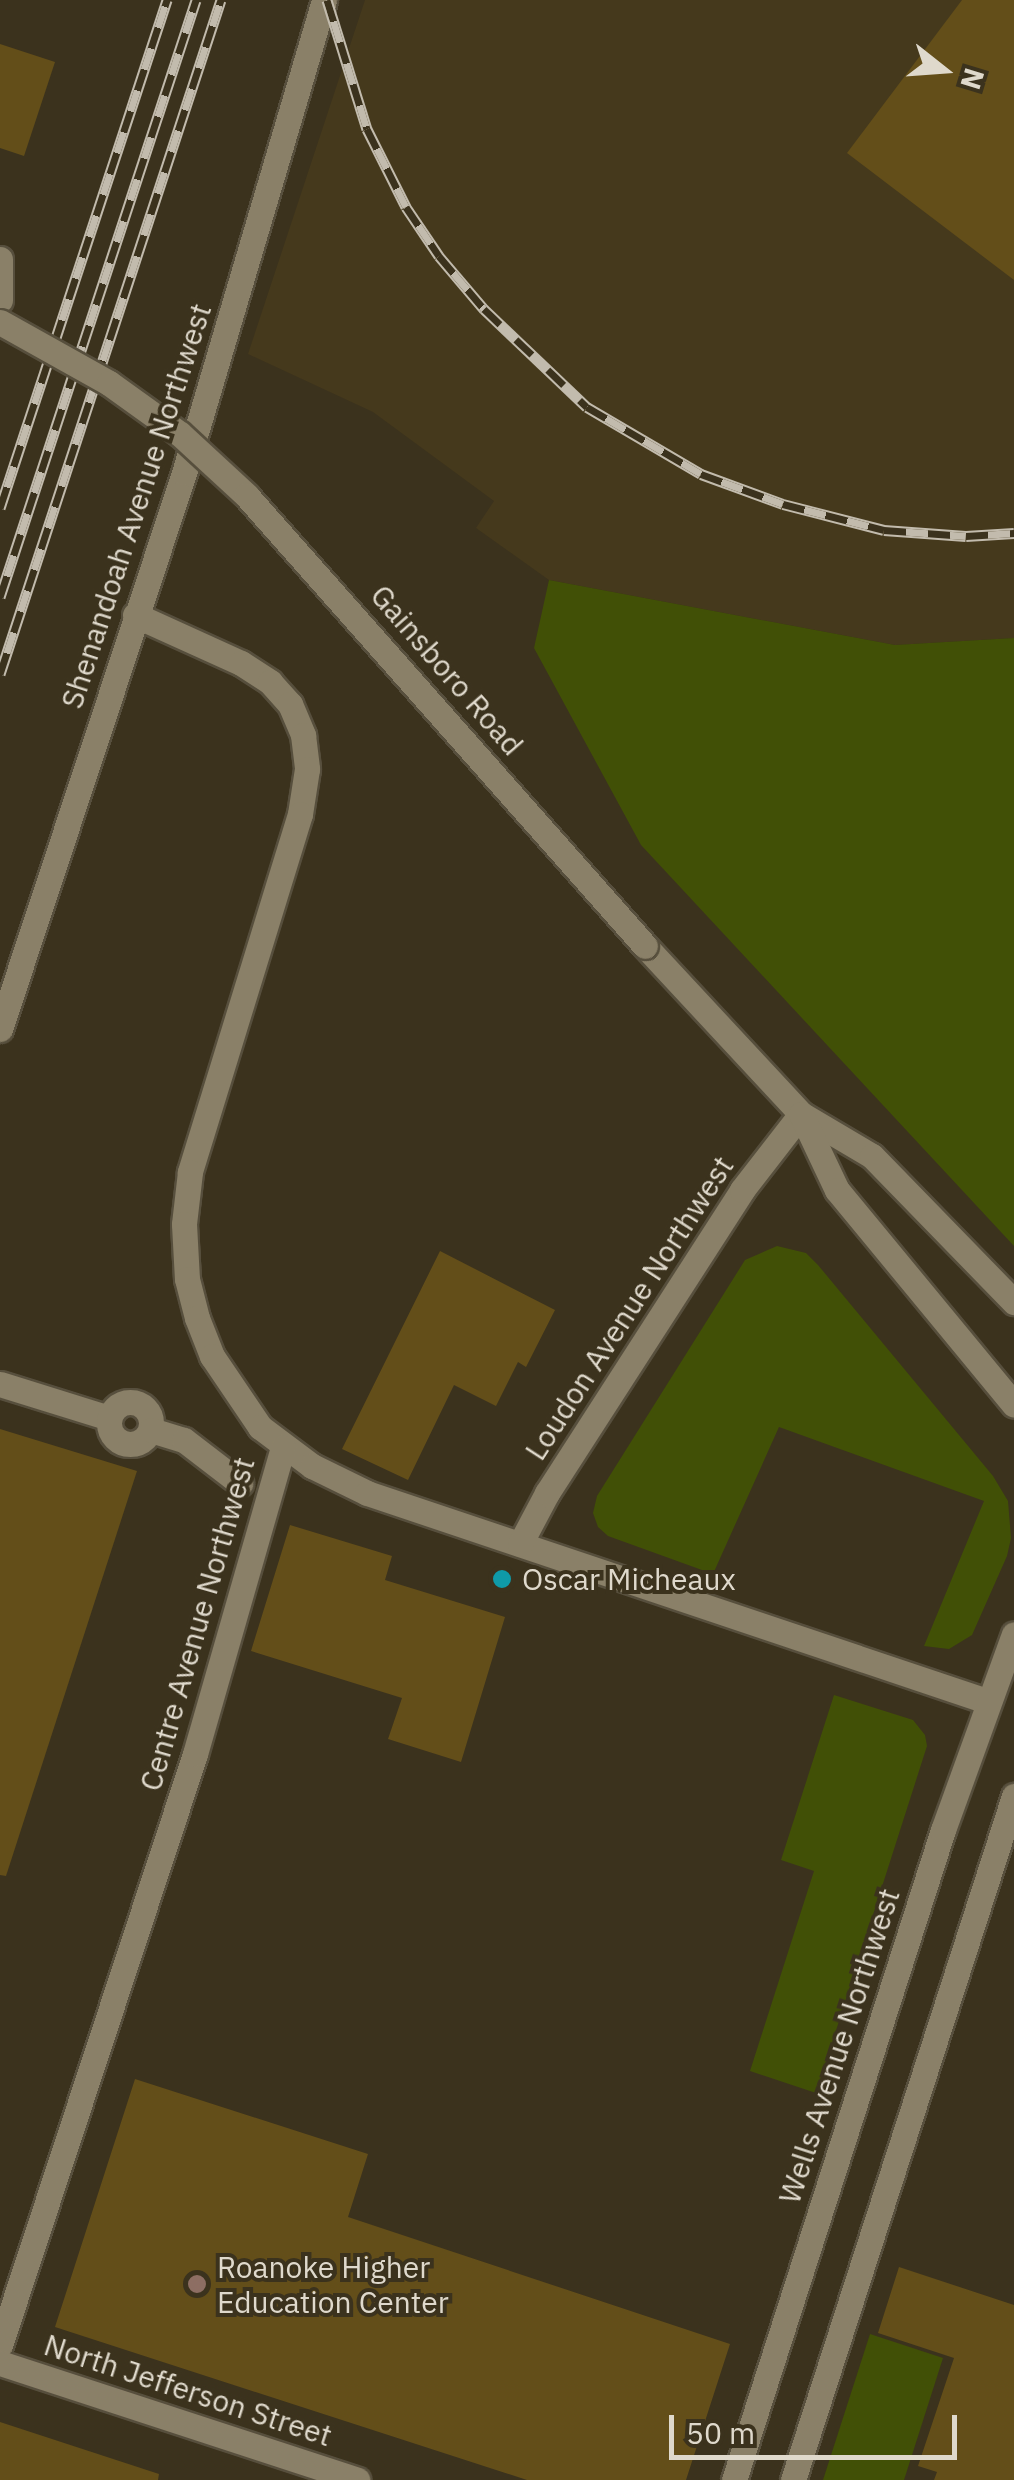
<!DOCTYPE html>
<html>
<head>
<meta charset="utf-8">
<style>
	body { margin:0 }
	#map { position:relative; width:1014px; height:2480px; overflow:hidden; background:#3b321d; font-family:"IBM Plex Sans",sans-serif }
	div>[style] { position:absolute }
	.built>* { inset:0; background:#45391c }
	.green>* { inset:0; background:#415006 }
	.building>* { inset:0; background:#634e19 }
	.roads { filter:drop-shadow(2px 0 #574f3d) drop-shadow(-2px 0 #574f3d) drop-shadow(0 2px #574f3d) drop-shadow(0 -2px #574f3d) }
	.pedestrian>* { height:25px; margin:-12.5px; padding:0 12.5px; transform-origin:12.5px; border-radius:12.5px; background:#8a8068 }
	.pedestrian>.ring { margin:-12.5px; padding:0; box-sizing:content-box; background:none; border:25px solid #8a8068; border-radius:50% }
	.minor>* { height:25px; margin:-12.5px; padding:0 12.5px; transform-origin:12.5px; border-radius:12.5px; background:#8a8068 }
	.tertiary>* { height:25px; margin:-12.5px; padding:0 12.5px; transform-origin:12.5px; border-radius:12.5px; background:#8a8068 }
	.secondary>* { height:25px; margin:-12.5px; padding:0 12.5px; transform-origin:12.5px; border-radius:12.5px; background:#8a8068 }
	.rail>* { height:11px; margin-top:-5.5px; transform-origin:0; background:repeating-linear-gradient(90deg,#3b321d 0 22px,#c2bbad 0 44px); box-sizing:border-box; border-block:2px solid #c2bbad }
	.bridges { filter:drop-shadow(2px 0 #574f3d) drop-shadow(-2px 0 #574f3d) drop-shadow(0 2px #574f3d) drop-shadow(0 -2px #574f3d) }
	.secondary-bridge>* { height:25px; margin:-12.5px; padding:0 12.5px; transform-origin:12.5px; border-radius:12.5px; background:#8a8068 }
	.dots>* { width:28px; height:28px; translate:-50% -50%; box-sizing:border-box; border:5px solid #3b321d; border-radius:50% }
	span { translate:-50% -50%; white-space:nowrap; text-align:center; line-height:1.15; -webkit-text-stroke:8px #3b321d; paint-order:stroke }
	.street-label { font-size:30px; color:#dfd9cc }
	.poi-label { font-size:30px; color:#dfd9cc }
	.left { translate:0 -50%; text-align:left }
	.north { position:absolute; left:894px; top:20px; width:100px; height:100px; -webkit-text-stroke:8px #3b321d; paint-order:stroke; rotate:107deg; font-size:28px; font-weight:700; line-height:40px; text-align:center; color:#dfd9cc }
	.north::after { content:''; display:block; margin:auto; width:35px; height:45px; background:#dfd9cc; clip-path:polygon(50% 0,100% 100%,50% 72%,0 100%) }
	.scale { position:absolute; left:669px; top:2415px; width:288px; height:45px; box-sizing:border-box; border:5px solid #dfd9cc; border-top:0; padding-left:12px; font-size:30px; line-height:35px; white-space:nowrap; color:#dfd9cc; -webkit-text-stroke:8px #3b321d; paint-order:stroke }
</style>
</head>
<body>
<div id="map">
	<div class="built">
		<i style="clip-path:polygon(365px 0,1014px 0,1014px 638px,895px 645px,549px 580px,476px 528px,494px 501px,373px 412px,248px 354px)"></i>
	</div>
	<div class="green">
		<i style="clip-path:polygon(549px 580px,895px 645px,1014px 638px,1014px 1246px,641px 845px,534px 648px)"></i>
		<i style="clip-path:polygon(777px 1246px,806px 1253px,818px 1265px,993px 1476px,1008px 1501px,1011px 1538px,1007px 1556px,972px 1635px,949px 1649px,924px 1646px,984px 1501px,779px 1427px,713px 1574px,608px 1536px,598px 1527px,593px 1513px,597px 1496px,745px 1260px)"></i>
		<i style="clip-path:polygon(834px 1695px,913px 1720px,925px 1735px,927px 1746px,816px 2093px,750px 2071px,814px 1871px,781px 1860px)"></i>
		<i style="clip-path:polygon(870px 2334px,943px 2358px,904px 2480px,823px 2480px)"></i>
	</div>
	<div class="building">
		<i style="clip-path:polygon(962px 0,1014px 0,1014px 280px,847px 153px)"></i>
		<i style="clip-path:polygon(0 44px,55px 62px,24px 156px,0 148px)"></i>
		<i style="clip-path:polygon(440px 1251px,555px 1310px,526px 1367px,518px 1362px,496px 1406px,454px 1385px,408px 1480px,342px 1449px)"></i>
		<i style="clip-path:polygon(0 1429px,137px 1471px,6px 1876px,0 1875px)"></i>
		<i style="clip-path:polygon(290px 1525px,392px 1556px,385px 1580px,505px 1617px,461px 1762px,388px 1739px,402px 1698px,251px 1651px)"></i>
		<i style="clip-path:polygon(135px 2079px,368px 2154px,348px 2217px,730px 2344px,686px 2480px,527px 2480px,55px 2327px)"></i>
		<i style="clip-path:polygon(899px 2267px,1014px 2305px,1014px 2480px,934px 2480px,937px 2472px,918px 2466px,954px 2358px,878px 2333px)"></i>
		<i style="clip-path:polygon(0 2422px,159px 2474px,158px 2480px,0 2480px)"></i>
	</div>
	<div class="roads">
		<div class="pedestrian">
			<i style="left:0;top:1384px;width:114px;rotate:17.3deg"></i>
			<i class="ring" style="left:109px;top:1402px;width:17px;height:17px"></i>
			<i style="left:151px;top:1430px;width:34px;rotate:17deg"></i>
			<i style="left:184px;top:1440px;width:71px;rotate:37.5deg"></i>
		</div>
		<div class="minor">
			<i style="left:0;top:259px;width:41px;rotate:90deg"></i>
			<i style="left:135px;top:615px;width:116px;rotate:24.4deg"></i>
			<i style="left:241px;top:663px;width:35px;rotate:33deg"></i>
			<i style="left:270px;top:682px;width:30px;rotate:48deg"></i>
			<i style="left:290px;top:704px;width:34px;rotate:67deg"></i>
			<i style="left:303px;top:735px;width:34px;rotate:83deg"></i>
			<i style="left:307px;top:769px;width:46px;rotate:98.8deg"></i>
			<i style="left:300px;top:814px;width:375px;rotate:107.1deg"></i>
			<i style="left:190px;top:1172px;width:52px;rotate:96.6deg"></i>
			<i style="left:184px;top:1224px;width:55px;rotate:86.9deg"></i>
			<i style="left:187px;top:1279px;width:40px;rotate:75.6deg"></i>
			<i style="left:197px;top:1318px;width:41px;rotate:68.5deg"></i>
			<i style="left:212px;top:1356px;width:86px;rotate:55.9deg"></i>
			<i style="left:260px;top:1427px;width:65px;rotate:36.9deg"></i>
			<i style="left:312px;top:1466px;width:61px;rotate:26.1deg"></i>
			<i style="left:367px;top:1493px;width:654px;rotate:18.55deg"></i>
			<i style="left:520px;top:1544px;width:58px;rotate:-62.1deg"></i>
			<i style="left:547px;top:1493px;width:360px;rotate:-57.2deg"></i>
			<i style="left:742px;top:1190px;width:96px;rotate:-52.2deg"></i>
			<i style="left:0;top:2345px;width:622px;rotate:-71.74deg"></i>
			<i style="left:195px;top:1754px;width:319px;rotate:-74deg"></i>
			<i style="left:0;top:2363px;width:376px;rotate:18.1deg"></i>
		</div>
		<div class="tertiary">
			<i style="left:0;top:1029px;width:586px;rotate:-71.69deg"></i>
			<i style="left:184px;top:473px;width:493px;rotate:-73.5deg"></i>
		</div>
		<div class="secondary">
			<i style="left:645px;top:946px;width:229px;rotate:47.1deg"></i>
			<i style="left:801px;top:1114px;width:82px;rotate:30.6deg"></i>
			<i style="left:872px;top:1156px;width:204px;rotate:45.8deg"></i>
			<i style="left:801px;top:1114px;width:84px;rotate:64.7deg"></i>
			<i style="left:837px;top:1190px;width:278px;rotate:50.5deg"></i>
			<i style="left:734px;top:2480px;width:683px;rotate:-72.18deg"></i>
			<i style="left:943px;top:1830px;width:208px;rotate:-70.1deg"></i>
			<i style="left:793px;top:2480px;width:719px;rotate:-72.09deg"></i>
		</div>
	</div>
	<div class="rail">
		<i style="left:327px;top:0;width:135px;rotate:72.8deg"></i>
		<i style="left:367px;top:129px;width:87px;rotate:63.4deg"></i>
		<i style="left:406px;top:207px;width:59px;rotate:56deg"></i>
		<i style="left:439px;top:256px;width:70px;rotate:49.7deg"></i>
		<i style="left:484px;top:309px;width:142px;rotate:43.6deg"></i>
		<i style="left:587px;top:407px;width:132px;rotate:30.4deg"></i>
		<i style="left:701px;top:474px;width:87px;rotate:20.1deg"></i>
		<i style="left:783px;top:504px;width:104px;rotate:14.4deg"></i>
		<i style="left:884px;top:530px;width:82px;rotate:4.2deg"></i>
		<i style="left:966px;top:536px;width:48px;rotate:-3.6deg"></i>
		<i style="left:0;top:508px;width:535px;rotate:-71.8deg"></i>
		<i style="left:0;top:597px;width:628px;rotate:-71.82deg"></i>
		<i style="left:0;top:674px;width:709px;rotate:-71.85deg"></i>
	</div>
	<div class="bridges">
		<div class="secondary-bridge">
			<i style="left:0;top:322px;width:125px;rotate:29.2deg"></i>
			<i style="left:109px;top:383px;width:87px;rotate:35.7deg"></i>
			<i style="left:180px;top:434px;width:90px;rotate:42.7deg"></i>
			<i style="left:246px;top:495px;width:602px;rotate:48.5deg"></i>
		</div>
	</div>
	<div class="dots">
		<i style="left:502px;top:1579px;background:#0f9aa8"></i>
		<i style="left:197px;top:2284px;background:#8d6e63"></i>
	</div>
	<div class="street-label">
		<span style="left:136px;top:506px;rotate:-72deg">Shenandoah Avenue Northwest</span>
		<span style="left:447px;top:670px;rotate:49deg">Gainsboro Road</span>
		<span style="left:629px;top:1308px;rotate:-57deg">Loudon Avenue Northwest</span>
		<span style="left:197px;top:1624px;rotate:-74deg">Centre Avenue Northwest</span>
		<span style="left:839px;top:2046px;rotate:-72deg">Wells Avenue Northwest</span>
		<span style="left:188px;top:2390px;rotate:18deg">North Jefferson Street</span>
	</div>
	<div class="poi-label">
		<span class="left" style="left:522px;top:1579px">Oscar Micheaux</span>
		<span class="left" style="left:217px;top:2284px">Roanoke Higher<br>Education Center</span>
	</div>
	<div class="north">N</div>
	<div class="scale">50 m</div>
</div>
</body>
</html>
